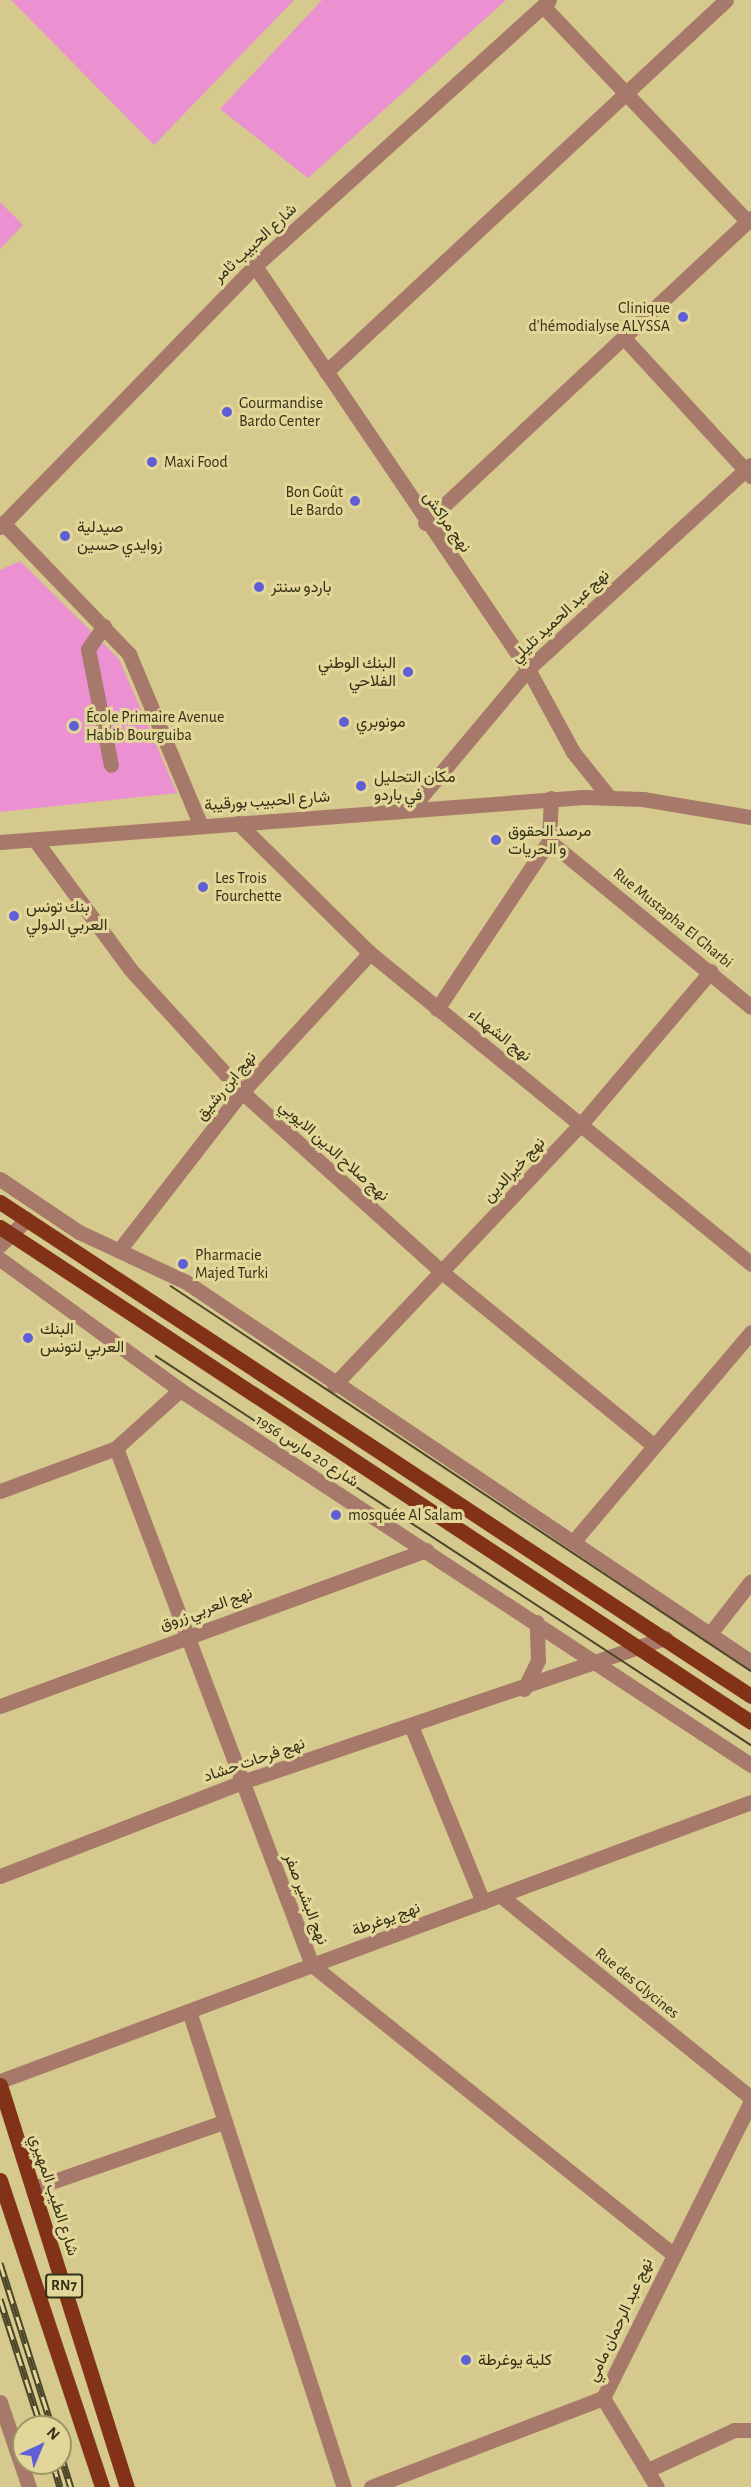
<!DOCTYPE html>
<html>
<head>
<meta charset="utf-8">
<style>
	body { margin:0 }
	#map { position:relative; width:751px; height:2487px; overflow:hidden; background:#d5c98d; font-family:"Alegreya Sans",Vazirmatn,sans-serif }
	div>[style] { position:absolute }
	.green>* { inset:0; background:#eb91d1 }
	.minor>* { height:15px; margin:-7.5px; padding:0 7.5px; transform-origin:7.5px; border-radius:7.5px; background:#a7796a }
	.major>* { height:15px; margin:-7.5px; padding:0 7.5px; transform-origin:7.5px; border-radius:7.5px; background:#823317 }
	.tram>* { height:1.5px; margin:-0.75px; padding:0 0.75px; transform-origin:0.75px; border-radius:0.75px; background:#4d472a }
	.rail>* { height:7px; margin-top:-3.5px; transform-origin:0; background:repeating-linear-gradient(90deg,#e2d699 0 14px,#4d472a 0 28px); box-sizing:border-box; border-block:2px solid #4d472a }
	.dots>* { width:16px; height:16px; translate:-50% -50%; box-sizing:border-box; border:3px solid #e2d699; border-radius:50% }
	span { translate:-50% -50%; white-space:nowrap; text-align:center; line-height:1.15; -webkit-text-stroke:6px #e2d699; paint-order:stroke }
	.shield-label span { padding:2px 4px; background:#e2d699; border:2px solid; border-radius:4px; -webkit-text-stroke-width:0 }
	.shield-label { font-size:15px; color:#353018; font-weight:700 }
	.street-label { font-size:16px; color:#353018 }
	.poi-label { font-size:16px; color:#353018 }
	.right { translate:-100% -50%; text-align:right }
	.left { translate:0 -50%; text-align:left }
	.north { position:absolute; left:12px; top:2415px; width:60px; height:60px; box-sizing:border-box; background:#e2d699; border:2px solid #9d9465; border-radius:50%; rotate:44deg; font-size:16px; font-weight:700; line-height:24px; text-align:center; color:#353018 }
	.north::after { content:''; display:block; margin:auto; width:21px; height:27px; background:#5e5fd7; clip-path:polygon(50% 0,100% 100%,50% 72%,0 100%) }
</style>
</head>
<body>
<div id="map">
	<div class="green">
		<i style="clip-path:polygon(11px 0,294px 0,154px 145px)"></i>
		<i style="clip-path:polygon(322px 0,506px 0,308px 178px,220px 109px)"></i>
		<i style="clip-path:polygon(0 202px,23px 225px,0 249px)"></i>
		<i style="clip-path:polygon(20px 561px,119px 659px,177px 793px,0 812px,0 570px)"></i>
	</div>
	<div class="minor">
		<i style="left:543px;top:6px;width:296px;rotate:46.5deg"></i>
		<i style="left:255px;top:266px;width:487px;rotate:55.9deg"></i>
		<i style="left:528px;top:669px;width:94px;rotate:61.5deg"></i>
		<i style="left:573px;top:752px;width:58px;rotate:51.3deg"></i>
		<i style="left:624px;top:338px;width:188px;rotate:47.4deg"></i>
		<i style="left:326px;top:372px;width:546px;rotate:-42.92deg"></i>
		<i style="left:3px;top:523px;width:182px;rotate:46.1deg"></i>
		<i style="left:129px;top:654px;width:184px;rotate:67.3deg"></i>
		<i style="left:425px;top:523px;width:446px;rotate:-43.1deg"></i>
		<i style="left:0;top:527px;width:365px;rotate:-45.7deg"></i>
		<i style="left:255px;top:266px;width:396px;rotate:-42.1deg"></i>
		<i style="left:104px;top:626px;width:28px;rotate:125deg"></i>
		<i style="left:88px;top:649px;width:118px;rotate:78.8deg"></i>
		<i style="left:551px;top:798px;width:43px;rotate:92.7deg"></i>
		<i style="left:549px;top:841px;width:261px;rotate:39.4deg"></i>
		<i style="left:411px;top:809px;width:182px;rotate:-50.1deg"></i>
		<i style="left:528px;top:669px;width:302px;rotate:-42.5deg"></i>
		<i style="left:238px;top:823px;width:185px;rotate:44.6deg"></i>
		<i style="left:370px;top:953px;width:492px;rotate:39.2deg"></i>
		<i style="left:35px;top:840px;width:160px;rotate:53.6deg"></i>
		<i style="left:130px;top:969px;width:166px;rotate:47.7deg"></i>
		<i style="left:242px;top:1092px;width:270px;rotate:42deg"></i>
		<i style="left:443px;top:1273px;width:271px;rotate:39.3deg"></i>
		<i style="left:0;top:842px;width:585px;rotate:-4.41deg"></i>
		<i style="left:583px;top:797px;width:60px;rotate:1.9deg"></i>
		<i style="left:643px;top:799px;width:109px;rotate:9.5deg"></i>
		<i style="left:437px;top:1009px;width:202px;rotate:-56.3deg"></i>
		<i style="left:0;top:1179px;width:95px;rotate:33.9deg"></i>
		<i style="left:79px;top:1232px;width:118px;rotate:25deg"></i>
		<i style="left:186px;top:1282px;width:681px;rotate:33.92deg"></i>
		<i style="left:0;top:1245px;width:37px;rotate:-44deg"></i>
		<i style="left:120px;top:1249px;width:199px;rotate:-52.2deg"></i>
		<i style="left:242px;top:1092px;width:189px;rotate:-47.4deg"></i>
		<i style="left:0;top:1259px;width:223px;rotate:36deg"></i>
		<i style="left:180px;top:1390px;width:683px;rotate:33.29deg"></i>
		<i style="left:334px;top:1385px;width:361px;rotate:-46.6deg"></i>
		<i style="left:582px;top:1123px;width:199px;rotate:-49.7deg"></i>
		<i style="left:116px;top:1448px;width:553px;rotate:69.24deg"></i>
		<i style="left:312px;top:1965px;width:461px;rotate:38.7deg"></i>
		<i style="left:0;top:1491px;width:124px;rotate:-20.3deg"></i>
		<i style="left:116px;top:1448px;width:86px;rotate:-42.2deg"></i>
		<i style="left:573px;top:1542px;width:275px;rotate:-49.7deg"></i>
		<i style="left:709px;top:1635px;width:68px;rotate:-52.1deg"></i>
		<i style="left:524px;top:1689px;width:32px;rotate:-64deg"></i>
		<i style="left:538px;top:1660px;width:38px;rotate:-92deg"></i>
		<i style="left:0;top:1706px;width:454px;rotate:-20.1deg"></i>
		<i style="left:412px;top:1728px;width:188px;rotate:67.8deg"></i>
		<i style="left:0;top:1876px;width:260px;rotate:-21.2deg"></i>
		<i style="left:242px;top:1782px;width:447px;rotate:-18.8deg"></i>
		<i style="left:501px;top:1896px;width:321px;rotate:38.9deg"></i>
		<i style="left:190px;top:2014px;width:497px;rotate:72deg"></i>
		<i style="left:0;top:2081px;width:801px;rotate:-20.38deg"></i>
		<i style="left:34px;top:2188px;width:201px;rotate:-19.2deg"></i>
		<i style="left:603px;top:2398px;width:104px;rotate:58.8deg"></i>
		<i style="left:0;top:2402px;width:90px;rotate:71.2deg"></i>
		<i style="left:648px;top:2470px;width:95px;rotate:-24.9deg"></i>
		<i style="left:734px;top:2430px;width:17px"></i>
		<i style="left:371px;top:2487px;width:248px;rotate:-21deg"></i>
		<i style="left:603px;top:2398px;width:332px;rotate:-63.5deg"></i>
	</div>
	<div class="major">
		<i style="left:0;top:1202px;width:899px;rotate:33.34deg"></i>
		<i style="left:0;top:1227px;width:899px;rotate:33.39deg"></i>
		<i style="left:0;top:2085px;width:422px;rotate:72.5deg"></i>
		<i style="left:0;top:2180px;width:324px;rotate:71.6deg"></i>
	</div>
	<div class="tram">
		<i style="left:171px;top:1286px;width:696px;rotate:33.58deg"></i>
		<i style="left:156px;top:1356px;width:711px;rotate:33.18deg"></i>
	</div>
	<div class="rail">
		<i style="left:0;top:2263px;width:172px;rotate:72.4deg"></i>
		<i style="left:0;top:2299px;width:134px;rotate:72.2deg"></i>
		<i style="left:60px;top:2452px;width:37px;rotate:73deg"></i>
		<i style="left:53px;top:2463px;width:25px;rotate:74deg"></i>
	</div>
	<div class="dots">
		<i style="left:683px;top:317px;background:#5e5fd7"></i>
		<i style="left:227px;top:412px;background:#5e5fd7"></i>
		<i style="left:152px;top:462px;background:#5e5fd7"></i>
		<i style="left:355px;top:501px;background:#5e5fd7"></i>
		<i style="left:65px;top:536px;background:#5e5fd7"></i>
		<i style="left:259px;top:587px;background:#5e5fd7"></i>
		<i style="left:408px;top:672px;background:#5e5fd7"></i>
		<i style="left:344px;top:722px;background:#5e5fd7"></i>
		<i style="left:74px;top:726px;background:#5e5fd7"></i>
		<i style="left:361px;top:786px;background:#5e5fd7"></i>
		<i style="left:496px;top:840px;background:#5e5fd7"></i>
		<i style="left:203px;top:887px;background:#5e5fd7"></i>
		<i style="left:14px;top:916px;background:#5e5fd7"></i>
		<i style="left:183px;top:1264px;background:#5e5fd7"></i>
		<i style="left:28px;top:1338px;background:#5e5fd7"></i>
		<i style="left:336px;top:1515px;background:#5e5fd7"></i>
		<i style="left:466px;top:2360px;background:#5e5fd7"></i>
	</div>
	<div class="shield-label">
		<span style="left:64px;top:2286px">RN7</span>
	</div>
	<div class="street-label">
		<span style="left:255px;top:243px;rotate:-43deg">شارع الحبيب ثامر</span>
		<span style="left:447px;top:522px;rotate:55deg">نهج مراكش</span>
		<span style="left:560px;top:616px;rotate:-43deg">نهج عبد الحميد تليلي</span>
		<span style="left:267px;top:801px;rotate:-4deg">شارع الحبيب بورقيبة</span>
		<span style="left:673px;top:918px;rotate:39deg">Rue Mustapha El Gharbi</span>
		<span style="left:500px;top:1035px;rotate:38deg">نهج الشهداء</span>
		<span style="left:226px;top:1086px;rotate:-50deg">نهج ابن رشيق</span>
		<span style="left:334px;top:1151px;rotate:42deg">نهج صلاح الدين الايوبي</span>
		<span style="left:514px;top:1170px;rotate:-47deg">نهج خيرالدين</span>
		<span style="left:307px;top:1451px;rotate:33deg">شارع 20 مارس 1956</span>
		<span style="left:206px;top:1609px;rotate:-20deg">نهج العربي زروق</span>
		<span style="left:254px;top:1760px;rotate:-19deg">نهج فرحات حشاد</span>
		<span style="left:306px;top:1899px;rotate:69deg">نهج البشير صفر</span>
		<span style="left:386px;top:1919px;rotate:-20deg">نهج يوغرطة</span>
		<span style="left:637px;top:1983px;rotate:39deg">Rue des Glycines</span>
		<span style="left:54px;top:2195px;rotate:72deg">شارع الطيب المهيري</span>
		<span style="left:620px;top:2320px;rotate:-65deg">نهج عبد الرحمان مامي</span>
	</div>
	<div class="poi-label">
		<span class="right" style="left:670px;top:317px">Clinique<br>d'hémodialyse ALYSSA</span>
		<span class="left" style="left:239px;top:412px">Gourmandise<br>Bardo Center</span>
		<span class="left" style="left:164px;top:462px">Maxi Food</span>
		<span class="right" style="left:343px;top:501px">Bon Goût<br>Le Bardo</span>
		<span class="left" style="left:77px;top:536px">صيدلية<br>زوايدي حسين</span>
		<span class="left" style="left:271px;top:587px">باردو سنتر</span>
		<span class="right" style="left:396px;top:672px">البنك الوطني<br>الفلاحي</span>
		<span class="left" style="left:86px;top:726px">École Primaire Avenue<br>Habib Bourguiba</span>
		<span class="left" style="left:356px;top:722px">مونوبري</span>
		<span class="left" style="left:374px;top:786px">مكان التحليل<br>في باردو</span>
		<span class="left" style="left:508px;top:840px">مرصد الحقوق<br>و الحريات</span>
		<span class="left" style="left:215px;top:887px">Les Trois<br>Fourchette</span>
		<span class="left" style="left:26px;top:916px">بنك تونس<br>العربي الدولي</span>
		<span class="left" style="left:195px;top:1264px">Pharmacie<br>Majed Turki</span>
		<span class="left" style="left:40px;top:1338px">البنك<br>العربي لتونس</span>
		<span class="left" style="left:348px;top:1515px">mosquée Al Salam</span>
		<span class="left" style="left:478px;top:2360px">كلية يوغرطة</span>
	</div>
	<div class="north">N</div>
</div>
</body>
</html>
